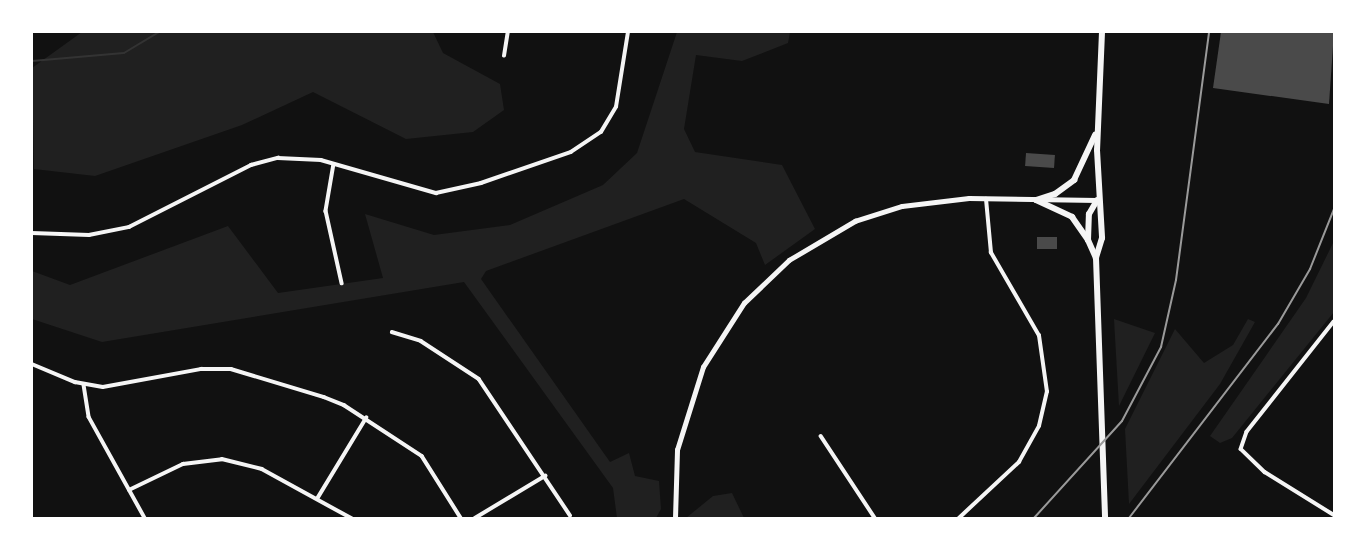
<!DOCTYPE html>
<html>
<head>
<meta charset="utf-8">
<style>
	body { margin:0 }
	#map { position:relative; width:1366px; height:550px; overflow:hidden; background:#111; font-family:Figtree,sans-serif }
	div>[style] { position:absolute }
	.green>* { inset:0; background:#202020 }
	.stream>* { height:2px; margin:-1px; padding:0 1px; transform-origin:1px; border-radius:1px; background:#333 }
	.building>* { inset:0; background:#4a4a4a; transform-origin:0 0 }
	.minor>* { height:3.5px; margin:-1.75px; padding:0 1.75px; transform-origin:1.75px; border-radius:1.75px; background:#f5f5f5 }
	.tertiary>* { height:4.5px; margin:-2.25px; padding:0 2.25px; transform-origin:2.25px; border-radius:2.25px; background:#f5f5f5 }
	.primary>* { height:6px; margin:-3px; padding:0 3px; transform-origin:3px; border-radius:3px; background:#f5f5f5 }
	.rail>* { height:2px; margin:-1px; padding:0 1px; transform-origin:1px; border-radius:1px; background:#9a9a9a }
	span { translate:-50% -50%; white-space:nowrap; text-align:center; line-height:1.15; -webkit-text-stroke:5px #fff; paint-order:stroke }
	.frame { position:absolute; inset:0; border:33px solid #fff; pointer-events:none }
</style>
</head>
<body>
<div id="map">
	<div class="green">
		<i style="clip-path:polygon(82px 32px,433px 32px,443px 53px,500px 84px,504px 110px,473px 132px,406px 139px,313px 92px,242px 125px,95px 176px,34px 169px,32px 68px)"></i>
		<i style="clip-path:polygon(677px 32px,790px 32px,788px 43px,742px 61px,696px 55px,684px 129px,695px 152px,782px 165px,815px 229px,765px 265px,756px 243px,684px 199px,486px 271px,481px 279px,610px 462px,629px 453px,635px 476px,659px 481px,661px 509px,656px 518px,617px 518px,613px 488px,464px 282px,102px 342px,32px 319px,32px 271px,70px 285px,228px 226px,278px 293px,383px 278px,365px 214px,434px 235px,510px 225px,603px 185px,637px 153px)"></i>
		<i style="clip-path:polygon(1334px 241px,1334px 312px,1232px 438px,1220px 443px,1210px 436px,1306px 298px)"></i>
		<i style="clip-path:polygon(1114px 319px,1155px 333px,1119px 406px)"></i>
		<i style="clip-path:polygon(1248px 319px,1255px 322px,1220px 384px,1129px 504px,1125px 429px,1175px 329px,1204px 363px,1233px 345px)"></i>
		<i style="clip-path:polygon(732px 493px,744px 518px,686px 518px,713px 496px)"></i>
	</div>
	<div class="stream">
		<i style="left:32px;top:61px;width:92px;rotate:-5deg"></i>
		<i style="left:124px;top:53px;width:41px;rotate:-31deg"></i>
	</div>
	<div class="building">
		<i style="clip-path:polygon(1221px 32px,1334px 32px,1329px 104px,1213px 88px)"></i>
		<i style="left:1026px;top:153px;width:29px;height:13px;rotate:4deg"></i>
		<i style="left:1037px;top:237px;width:20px;height:12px"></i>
	</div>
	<div class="minor">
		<i style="left:504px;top:56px;width:24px;rotate:-81deg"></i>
		<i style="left:334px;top:164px;width:48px;rotate:99.7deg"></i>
		<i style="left:326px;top:211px;width:74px;rotate:77.5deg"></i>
		<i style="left:32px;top:233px;width:57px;rotate:2deg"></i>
		<i style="left:89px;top:235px;width:41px;rotate:-11.3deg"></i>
		<i style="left:129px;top:227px;width:137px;rotate:-26.9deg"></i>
		<i style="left:251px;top:165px;width:28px;rotate:-15deg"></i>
		<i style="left:278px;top:158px;width:43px;rotate:2.7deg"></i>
		<i style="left:321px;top:160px;width:120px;rotate:16deg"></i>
		<i style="left:436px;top:193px;width:46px;rotate:-12.5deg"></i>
		<i style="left:481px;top:183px;width:95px;rotate:-19deg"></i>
		<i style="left:571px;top:152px;width:36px;rotate:-34deg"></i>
		<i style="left:601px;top:132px;width:29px;rotate:-59deg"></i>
		<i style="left:616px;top:107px;width:76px;rotate:-80.9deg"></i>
		<i style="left:1334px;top:322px;width:140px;rotate:128.3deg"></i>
		<i style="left:1247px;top:432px;width:18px;rotate:109deg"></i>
		<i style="left:1241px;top:449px;width:33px;rotate:44deg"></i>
		<i style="left:1265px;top:472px;width:81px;rotate:31.9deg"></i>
		<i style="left:392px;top:332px;width:30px;rotate:17deg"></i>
		<i style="left:421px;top:341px;width:69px;rotate:33.2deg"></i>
		<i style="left:479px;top:379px;width:164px;rotate:56.2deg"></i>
		<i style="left:32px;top:364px;width:47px;rotate:22.7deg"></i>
		<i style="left:75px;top:382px;width:28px;rotate:10deg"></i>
		<i style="left:103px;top:387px;width:100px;rotate:-10.4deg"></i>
		<i style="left:201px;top:369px;width:30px"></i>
		<i style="left:231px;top:369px;width:97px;rotate:16.8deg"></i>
		<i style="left:324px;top:397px;width:22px;rotate:22deg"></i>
		<i style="left:344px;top:405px;width:93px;rotate:33.2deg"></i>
		<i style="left:422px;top:456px;width:73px;rotate:57.8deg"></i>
		<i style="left:84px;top:385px;width:32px;rotate:81deg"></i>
		<i style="left:89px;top:417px;width:115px;rotate:61deg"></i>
		<i style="left:821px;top:436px;width:98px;rotate:56.6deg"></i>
		<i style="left:129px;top:490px;width:60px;rotate:-25.7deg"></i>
		<i style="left:183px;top:464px;width:39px;rotate:-7deg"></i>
		<i style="left:222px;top:459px;width:41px;rotate:14deg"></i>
		<i style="left:262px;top:469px;width:102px;rotate:28.8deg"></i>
		<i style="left:317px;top:499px;width:95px;rotate:-58.8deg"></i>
		<i style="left:475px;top:518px;width:82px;rotate:-31deg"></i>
		<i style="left:959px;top:518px;width:82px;rotate:-43deg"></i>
		<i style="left:1019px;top:462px;width:41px;rotate:-60.9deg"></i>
		<i style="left:1039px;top:426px;width:35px;rotate:-77deg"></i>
		<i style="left:1047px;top:392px;width:57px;rotate:-98.1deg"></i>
		<i style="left:1039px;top:336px;width:96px;rotate:-120deg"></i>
		<i style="left:991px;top:253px;width:54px;rotate:-95.3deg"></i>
	</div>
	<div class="tertiary">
		<i style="left:675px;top:518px;width:68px;rotate:-88.3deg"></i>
		<i style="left:677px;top:450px;width:87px;rotate:-72.6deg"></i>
		<i style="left:703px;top:367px;width:76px;rotate:-57.4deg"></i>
		<i style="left:744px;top:303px;width:62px;rotate:-43.7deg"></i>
		<i style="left:789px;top:260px;width:77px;rotate:-30.6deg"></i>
		<i style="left:855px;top:221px;width:49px;rotate:-17.7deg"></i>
		<i style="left:902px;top:206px;width:67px;rotate:-6.8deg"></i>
		<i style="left:969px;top:198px;width:128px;rotate:0.9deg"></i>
	</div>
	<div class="primary">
		<i style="left:1102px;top:32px;width:118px;rotate:92.4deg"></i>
		<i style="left:1097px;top:150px;width:88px;rotate:86.7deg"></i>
		<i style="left:1102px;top:238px;width:21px;rotate:107deg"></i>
		<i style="left:1096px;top:258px;width:260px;rotate:88deg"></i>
		<i style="left:1036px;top:200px;width:20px;rotate:-18deg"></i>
		<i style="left:1055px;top:194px;width:24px;rotate:-36deg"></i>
		<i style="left:1074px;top:180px;width:50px;rotate:-65deg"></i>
		<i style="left:1036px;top:200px;width:40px;rotate:25deg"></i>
		<i style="left:1072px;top:217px;width:28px;rotate:55deg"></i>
		<i style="left:1096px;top:258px;width:20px;rotate:-114deg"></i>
		<i style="left:1088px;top:240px;width:26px;rotate:-88deg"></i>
		<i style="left:1089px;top:214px;width:16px;rotate:-60deg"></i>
	</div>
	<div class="rail">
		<i style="left:1034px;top:518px;width:131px;rotate:-47.8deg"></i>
		<i style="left:1122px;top:421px;width:84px;rotate:-62.2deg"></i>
		<i style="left:1161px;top:347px;width:69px;rotate:-77.4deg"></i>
		<i style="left:1176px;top:280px;width:250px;rotate:-82.4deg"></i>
		<i style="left:1129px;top:518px;width:245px;rotate:-52.5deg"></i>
		<i style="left:1278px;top:324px;width:64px;rotate:-59.8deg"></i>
		<i style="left:1310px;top:269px;width:65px;rotate:-68.2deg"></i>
	</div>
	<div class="frame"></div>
</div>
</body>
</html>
